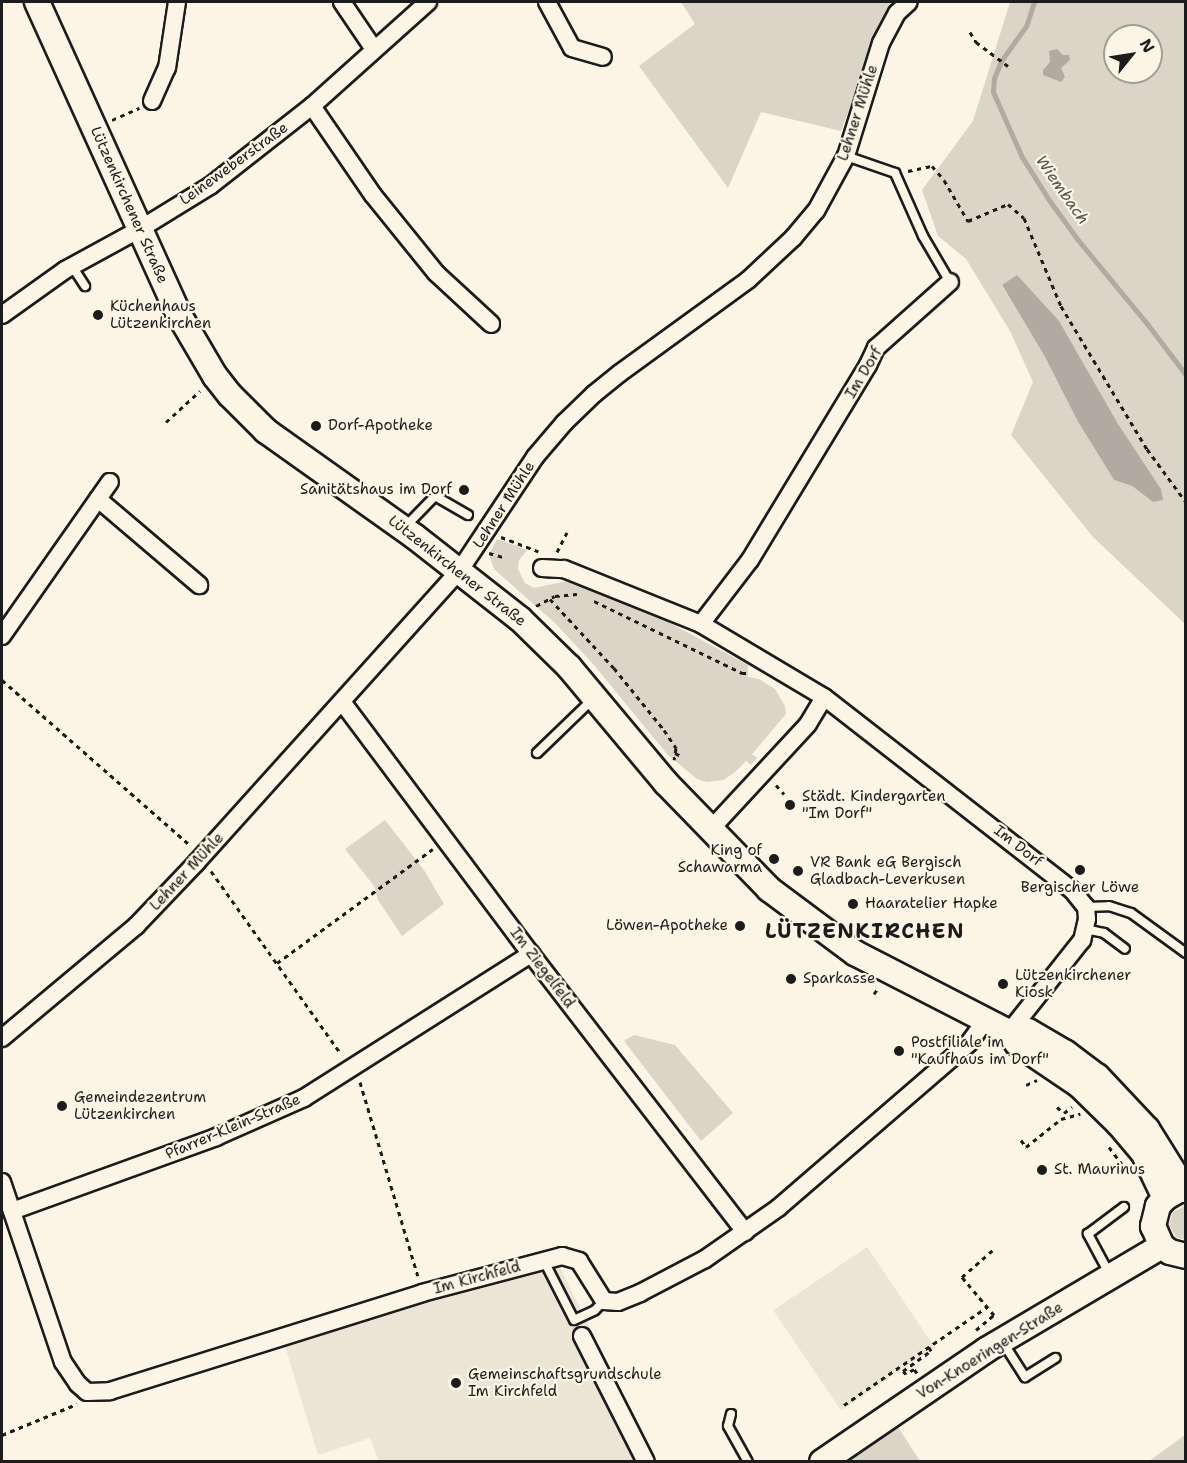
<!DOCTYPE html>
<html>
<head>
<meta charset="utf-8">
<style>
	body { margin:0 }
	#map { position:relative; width:1187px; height:1463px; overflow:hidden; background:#fcf5e5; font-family:"Shantell Sans",sans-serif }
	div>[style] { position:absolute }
	.built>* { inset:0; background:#ebe5d6; transform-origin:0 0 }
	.green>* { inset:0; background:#dbd5c8 }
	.water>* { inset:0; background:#b0aba1 }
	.stream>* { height:5px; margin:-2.5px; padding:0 2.5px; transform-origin:2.5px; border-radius:2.5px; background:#b0aba1 }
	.path>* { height:3px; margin-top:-1.5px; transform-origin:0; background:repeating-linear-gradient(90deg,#1c1c1c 0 4.5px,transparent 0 9px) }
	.roads { filter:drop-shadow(2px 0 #1c1c1c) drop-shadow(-2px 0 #1c1c1c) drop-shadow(0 2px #1c1c1c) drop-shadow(0 -2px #1c1c1c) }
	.lane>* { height:8px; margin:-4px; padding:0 4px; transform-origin:4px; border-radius:4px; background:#fcf5e5 }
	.street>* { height:16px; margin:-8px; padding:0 8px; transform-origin:8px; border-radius:8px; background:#fcf5e5 }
	.secondary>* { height:24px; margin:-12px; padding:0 12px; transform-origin:12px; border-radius:12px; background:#fcf5e5 }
	.dots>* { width:16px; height:16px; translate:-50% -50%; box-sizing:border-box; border:3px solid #fcf5e5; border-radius:50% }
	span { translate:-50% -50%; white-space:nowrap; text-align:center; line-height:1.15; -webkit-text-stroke:4.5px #fcf5e5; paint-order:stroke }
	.street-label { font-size:15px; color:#1c1c1c }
	.poi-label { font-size:15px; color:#1c1c1c }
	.left { translate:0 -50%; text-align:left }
	.right { translate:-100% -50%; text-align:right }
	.water-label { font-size:16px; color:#575551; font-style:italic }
	.district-label { font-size:21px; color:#1c1c1c; font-weight:700; letter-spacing:1.5px }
	.frame { position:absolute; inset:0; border:3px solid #1c1c1c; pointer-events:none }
	.north { position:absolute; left:1103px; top:24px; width:60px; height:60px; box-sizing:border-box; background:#fcf5e5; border:2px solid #a29e95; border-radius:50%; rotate:60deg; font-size:16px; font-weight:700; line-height:24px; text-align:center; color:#1c1c1c }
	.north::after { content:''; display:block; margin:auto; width:21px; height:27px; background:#1c1c1c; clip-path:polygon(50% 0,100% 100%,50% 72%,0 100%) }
</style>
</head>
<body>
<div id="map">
	<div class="built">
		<i style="left:867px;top:1247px;width:121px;height:113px;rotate:56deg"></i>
		<i style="clip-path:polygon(558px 1263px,635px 1420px,644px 1461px,379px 1461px,370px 1438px,318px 1455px,285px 1346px)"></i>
	</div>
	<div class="green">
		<i style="clip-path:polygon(681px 2px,894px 2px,888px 8px,841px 131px,761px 112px,728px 188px,639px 66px,695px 24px)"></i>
		<i style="clip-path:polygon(evenodd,1010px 2px,1185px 2px,1185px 624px,1093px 537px,1011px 435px,1033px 382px,1010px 331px,966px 259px,938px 236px,922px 190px,973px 121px,1010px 2px,1115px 36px,1151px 36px,1151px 72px,1115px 72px,1115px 36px,1010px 2px,1017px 276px,1161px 489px,1153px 502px,1132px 486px,1114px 480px,1077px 420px,1045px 357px,1002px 286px,1017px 276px)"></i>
		<i style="clip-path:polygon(497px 539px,527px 550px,519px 560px,518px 569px,525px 583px,534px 588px,567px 581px,575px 581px,657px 616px,748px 665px,748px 677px,759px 679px,775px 689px,785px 706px,786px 714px,752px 754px,757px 758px,751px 765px,746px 761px,734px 773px,723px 780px,706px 782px,697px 779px,667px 754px,594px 665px,555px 623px,494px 569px,489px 555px)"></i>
		<i style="clip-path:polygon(385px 820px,424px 870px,444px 904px,402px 936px,378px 900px,374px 886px,345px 849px)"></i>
		<i style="clip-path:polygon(634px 1035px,675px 1045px,733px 1113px,701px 1141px,624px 1041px)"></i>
		<i style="clip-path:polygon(1185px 1206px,1186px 1206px,1185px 1240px,1176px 1237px,1169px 1225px,1173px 1212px)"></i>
		<i style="clip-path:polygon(898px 1427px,920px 1461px,847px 1461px)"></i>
		<i style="clip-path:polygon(1185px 1435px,1185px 1461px,1149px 1461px)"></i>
	</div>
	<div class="water">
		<i style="clip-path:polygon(1057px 49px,1063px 55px,1069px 55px,1070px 60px,1061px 68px,1065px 77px,1061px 82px,1043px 75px,1043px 70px,1050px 62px,1049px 51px)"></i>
		<i style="clip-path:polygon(1017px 275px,1059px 321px,1118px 424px,1161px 489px,1163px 500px,1153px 502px,1132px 486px,1114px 480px,1077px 420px,1045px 357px,1002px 285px)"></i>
	</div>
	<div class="stream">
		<i style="left:1034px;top:2px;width:25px;rotate:108deg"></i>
		<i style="left:1026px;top:26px;width:43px;rotate:125.5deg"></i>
		<i style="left:1001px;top:61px;width:18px;rotate:112deg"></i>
		<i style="left:994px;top:78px;width:14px;rotate:94deg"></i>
		<i style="left:993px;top:92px;width:71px;rotate:66deg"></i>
		<i style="left:1022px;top:157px;width:51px;rotate:57.9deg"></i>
		<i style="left:1049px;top:200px;width:49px;rotate:54.1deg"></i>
		<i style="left:1078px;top:240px;width:110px;rotate:50.5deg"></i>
		<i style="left:1148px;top:325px;width:63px;rotate:52.8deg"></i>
	</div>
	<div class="path">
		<i style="left:970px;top:32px;width:12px;rotate:59deg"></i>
		<i style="left:976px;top:42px;width:40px;rotate:37deg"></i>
		<i style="left:112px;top:120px;width:30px;rotate:-24deg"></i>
		<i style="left:908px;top:171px;width:25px;rotate:-12deg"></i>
		<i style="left:932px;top:166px;width:18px;rotate:49deg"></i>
		<i style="left:944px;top:180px;width:48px;rotate:59.7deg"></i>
		<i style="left:968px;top:221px;width:43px;rotate:-23deg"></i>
		<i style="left:1008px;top:204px;width:21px;rotate:41deg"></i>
		<i style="left:1024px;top:218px;width:95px;rotate:67.2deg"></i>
		<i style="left:1061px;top:306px;width:167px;rotate:59deg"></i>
		<i style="left:1147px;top:449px;width:66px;rotate:53.7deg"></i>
		<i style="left:166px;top:422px;width:46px;rotate:-42.4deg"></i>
		<i style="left:501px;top:537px;width:40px;rotate:21deg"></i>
		<i style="left:557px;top:552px;width:22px;rotate:-63deg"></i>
		<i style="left:489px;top:553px;width:15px;rotate:16deg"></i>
		<i style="left:550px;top:599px;width:94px;rotate:47.2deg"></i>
		<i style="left:614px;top:668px;width:80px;rotate:51.1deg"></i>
		<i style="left:664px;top:730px;width:22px;rotate:56deg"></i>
		<i style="left:676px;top:748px;width:12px;rotate:99deg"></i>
		<i style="left:594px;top:601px;width:165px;rotate:25.9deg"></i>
		<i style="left:742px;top:673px;width:6px"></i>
		<i style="left:536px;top:606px;width:21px;rotate:-28deg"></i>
		<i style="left:555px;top:596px;width:22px;rotate:-5deg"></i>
		<i style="left:2px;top:680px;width:250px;rotate:41.3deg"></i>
		<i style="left:675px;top:753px;width:7px;rotate:27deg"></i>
		<i style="left:776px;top:785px;width:12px;rotate:48deg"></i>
		<i style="left:211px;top:871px;width:224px;rotate:54.6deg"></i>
		<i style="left:277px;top:963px;width:193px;rotate:-36.2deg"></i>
		<i style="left:874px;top:994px;width:7px;rotate:-56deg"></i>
		<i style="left:360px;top:1082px;width:202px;rotate:73.4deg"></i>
		<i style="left:1026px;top:1085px;width:12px;rotate:-24deg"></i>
		<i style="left:1057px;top:1107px;width:9px;rotate:41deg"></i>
		<i style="left:1064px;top:1113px;width:10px;rotate:-37deg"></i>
		<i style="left:1021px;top:1140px;width:9px;rotate:54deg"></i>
		<i style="left:1026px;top:1147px;width:45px;rotate:-38.7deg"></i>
		<i style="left:1061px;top:1119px;width:20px;rotate:-15deg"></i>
		<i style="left:1109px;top:1147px;width:35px;rotate:53deg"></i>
		<i style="left:976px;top:1330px;width:23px;rotate:-40deg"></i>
		<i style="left:994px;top:1315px;width:50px;rotate:-130.1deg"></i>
		<i style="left:962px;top:1277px;width:43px;rotate:-41.2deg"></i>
		<i style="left:917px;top:1373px;width:5px;rotate:-127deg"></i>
		<i style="left:914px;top:1369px;width:9px;rotate:148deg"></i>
		<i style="left:906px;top:1374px;width:4px;rotate:-135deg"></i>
		<i style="left:903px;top:1371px;width:34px;rotate:-36deg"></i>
		<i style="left:931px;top:1351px;width:4px;rotate:-117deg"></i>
		<i style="left:844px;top:1405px;width:173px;rotate:-34.4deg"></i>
		<i style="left:2px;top:1435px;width:81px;rotate:-22.5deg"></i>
	</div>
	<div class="roads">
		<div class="lane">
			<i style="left:846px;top:156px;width:52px;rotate:19.1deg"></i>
			<i style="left:895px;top:173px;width:69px;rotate:66deg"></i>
			<i style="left:923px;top:236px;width:53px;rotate:59.6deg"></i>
			<i style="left:72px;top:266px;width:24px;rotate:57deg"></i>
			<i style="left:404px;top:528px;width:45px;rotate:-45.9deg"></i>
			<i style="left:435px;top:496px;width:38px;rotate:30deg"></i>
			<i style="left:537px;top:753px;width:79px;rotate:-44deg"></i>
			<i style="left:1086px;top:907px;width:23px;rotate:-2deg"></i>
			<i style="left:1109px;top:906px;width:23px;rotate:18deg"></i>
			<i style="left:1131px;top:913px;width:68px;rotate:36deg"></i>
			<i style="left:1085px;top:929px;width:19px;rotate:12deg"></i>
			<i style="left:1104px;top:933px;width:26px;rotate:37deg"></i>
			<i style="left:544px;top:1261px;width:66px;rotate:63deg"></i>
			<i style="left:574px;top:1320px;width:23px;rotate:-25deg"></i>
			<i style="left:595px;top:1310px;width:13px;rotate:-45deg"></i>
			<i style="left:1110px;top:1275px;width:47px;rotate:-118.2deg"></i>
			<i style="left:1088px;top:1234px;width:45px;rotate:-36.9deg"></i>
			<i style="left:1002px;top:1341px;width:43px;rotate:57.4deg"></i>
			<i style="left:1025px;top:1377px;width:36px;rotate:-32deg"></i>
			<i style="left:731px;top:1414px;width:12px;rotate:104deg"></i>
			<i style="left:728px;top:1426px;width:41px;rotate:60.9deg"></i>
		</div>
		<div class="street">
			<i style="left:342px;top:2px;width:57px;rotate:55.8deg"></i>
			<i style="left:547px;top:2px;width:52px;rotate:61.5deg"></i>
			<i style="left:572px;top:48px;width:32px;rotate:16deg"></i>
			<i style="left:152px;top:101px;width:36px;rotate:-66deg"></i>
			<i style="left:167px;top:68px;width:67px;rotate:-81.4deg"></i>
			<i style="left:312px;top:106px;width:108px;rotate:55.6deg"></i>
			<i style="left:373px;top:195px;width:100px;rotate:51.1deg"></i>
			<i style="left:436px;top:273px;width:75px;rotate:42.8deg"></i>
			<i style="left:2px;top:315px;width:77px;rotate:-35.5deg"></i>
			<i style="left:65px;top:270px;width:85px;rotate:-28.7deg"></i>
			<i style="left:140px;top:229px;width:82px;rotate:-31.6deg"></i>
			<i style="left:210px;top:186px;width:130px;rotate:-38.1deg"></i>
			<i style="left:312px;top:106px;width:156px;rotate:-41.9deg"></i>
			<i style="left:98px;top:499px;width:133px;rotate:40.4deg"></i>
			<i style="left:542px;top:568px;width:22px;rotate:3deg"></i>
			<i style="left:564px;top:569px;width:148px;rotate:21.9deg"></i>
			<i style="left:701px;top:624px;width:143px;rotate:30.7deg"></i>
			<i style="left:824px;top:697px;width:314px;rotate:37.9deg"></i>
			<i style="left:1072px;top:890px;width:22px;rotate:51deg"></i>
			<i style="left:1086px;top:907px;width:12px;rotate:85deg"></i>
			<i style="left:1087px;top:919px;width:22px;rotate:103deg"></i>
			<i style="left:1082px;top:940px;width:117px;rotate:128.4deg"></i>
			<i style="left:701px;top:624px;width:81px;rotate:-52.6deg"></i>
			<i style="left:750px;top:560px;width:228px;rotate:-58.8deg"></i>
			<i style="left:868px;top:365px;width:19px;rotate:-65deg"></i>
			<i style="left:876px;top:348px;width:99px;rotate:-41.7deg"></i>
			<i style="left:2px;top:636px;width:188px;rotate:-55deg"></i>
			<i style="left:343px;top:703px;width:314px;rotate:53.2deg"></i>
			<i style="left:531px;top:954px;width:351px;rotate:52.4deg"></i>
			<i style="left:710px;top:830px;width:144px;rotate:-47.2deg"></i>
			<i style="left:808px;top:724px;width:31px;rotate:-59deg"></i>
			<i style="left:2px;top:1038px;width:175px;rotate:-39.9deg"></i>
			<i style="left:136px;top:926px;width:87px;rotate:-46.4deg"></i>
			<i style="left:196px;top:863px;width:394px;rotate:-48deg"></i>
			<i style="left:460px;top:570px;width:136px;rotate:-56.4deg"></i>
			<i style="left:535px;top:457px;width:45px;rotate:-49.5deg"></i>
			<i style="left:564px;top:423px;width:42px;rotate:-44deg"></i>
			<i style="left:594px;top:394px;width:33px;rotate:-39deg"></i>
			<i style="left:620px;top:373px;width:158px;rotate:-36deg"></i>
			<i style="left:748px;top:280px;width:62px;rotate:-43deg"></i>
			<i style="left:793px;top:238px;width:35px;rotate:-50deg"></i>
			<i style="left:816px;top:211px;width:63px;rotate:-61.4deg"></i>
			<i style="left:846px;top:156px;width:118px;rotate:-72.8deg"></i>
			<i style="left:881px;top:43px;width:34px;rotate:-62deg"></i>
			<i style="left:897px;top:13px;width:16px;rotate:-43deg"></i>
			<i style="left:2px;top:1182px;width:190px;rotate:71.3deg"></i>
			<i style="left:63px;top:1362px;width:27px;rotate:56deg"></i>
			<i style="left:78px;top:1384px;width:12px;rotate:42deg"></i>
			<i style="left:87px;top:1392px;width:23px;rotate:-2deg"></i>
			<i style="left:110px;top:1391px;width:327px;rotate:-17.4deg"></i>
			<i style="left:422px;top:1293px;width:145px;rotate:-14.8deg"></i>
			<i style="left:562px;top:1256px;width:18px;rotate:16deg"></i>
			<i style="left:579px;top:1261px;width:47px;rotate:58deg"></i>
			<i style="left:604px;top:1301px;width:14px;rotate:4deg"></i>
			<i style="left:618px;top:1302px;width:24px;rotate:-22deg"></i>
			<i style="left:640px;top:1293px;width:73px;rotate:-27.6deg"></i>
			<i style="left:705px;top:1259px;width:89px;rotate:-34.9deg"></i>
			<i style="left:778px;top:1208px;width:252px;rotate:-40.8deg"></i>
			<i style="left:969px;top:1043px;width:29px;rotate:-54deg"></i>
			<i style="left:12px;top:1211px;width:217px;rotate:-19.9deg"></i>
			<i style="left:216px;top:1137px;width:96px;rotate:-23.9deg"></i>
			<i style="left:304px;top:1098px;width:269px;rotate:-32.4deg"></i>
			<i style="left:582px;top:1336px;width:141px;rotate:63.1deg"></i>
		</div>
		<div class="secondary">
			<i style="left:37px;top:2px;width:341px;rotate:65.6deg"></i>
			<i style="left:178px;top:313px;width:73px;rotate:59.6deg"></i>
			<i style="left:215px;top:376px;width:24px;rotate:52deg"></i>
			<i style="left:230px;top:395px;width:51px;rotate:45deg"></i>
			<i style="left:266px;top:431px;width:181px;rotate:35.4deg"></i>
			<i style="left:414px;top:536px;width:135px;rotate:38.1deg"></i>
			<i style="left:520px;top:619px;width:69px;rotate:44.4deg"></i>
			<i style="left:569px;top:667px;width:151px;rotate:50.1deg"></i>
			<i style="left:666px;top:783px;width:148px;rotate:45.8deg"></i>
			<i style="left:769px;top:889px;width:107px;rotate:36.7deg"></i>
			<i style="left:855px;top:953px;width:173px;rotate:27.2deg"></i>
			<i style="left:1009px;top:1032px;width:14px;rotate:54deg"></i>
			<i style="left:1017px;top:1043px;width:75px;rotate:34.1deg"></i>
			<i style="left:1079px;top:1085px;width:56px;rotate:44.3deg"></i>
			<i style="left:1119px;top:1124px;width:39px;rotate:50deg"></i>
			<i style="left:1144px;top:1154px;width:49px;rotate:64.5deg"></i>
			<i style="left:1009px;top:1032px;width:19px;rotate:-3deg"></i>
			<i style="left:1028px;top:1031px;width:44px;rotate:30.1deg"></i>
			<i style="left:1066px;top:1053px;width:39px;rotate:37deg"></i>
			<i style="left:1097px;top:1076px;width:73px;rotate:46.7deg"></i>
			<i style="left:1147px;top:1129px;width:72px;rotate:58.1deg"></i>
			<i style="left:1177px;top:1191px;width:14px;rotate:150deg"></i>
			<i style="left:1165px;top:1198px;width:11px;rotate:131deg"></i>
			<i style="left:1158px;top:1206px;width:21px;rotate:104deg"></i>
			<i style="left:1153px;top:1226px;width:22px;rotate:66deg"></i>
			<i style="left:1162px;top:1246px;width:10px;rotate:37deg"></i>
			<i style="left:1170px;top:1252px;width:16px;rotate:14deg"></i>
			<i style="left:822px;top:1462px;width:199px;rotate:-34.3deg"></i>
			<i style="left:986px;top:1350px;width:204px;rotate:-30.6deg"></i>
		</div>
	</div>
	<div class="dots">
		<i style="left:98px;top:315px;background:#1c1c1c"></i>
		<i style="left:316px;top:426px;background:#1c1c1c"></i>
		<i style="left:464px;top:490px;background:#1c1c1c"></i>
		<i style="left:790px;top:805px;background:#1c1c1c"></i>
		<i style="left:774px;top:859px;background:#1c1c1c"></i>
		<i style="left:1080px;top:870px;background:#1c1c1c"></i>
		<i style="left:798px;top:871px;background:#1c1c1c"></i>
		<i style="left:853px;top:904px;background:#1c1c1c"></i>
		<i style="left:740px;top:926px;background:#1c1c1c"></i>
		<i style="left:791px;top:979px;background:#1c1c1c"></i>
		<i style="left:1003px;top:984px;background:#1c1c1c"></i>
		<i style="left:899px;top:1051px;background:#1c1c1c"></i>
		<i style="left:62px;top:1106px;background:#1c1c1c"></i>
		<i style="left:1042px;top:1170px;background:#1c1c1c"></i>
		<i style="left:456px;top:1383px;background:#1c1c1c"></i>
	</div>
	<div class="street-label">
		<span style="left:858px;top:113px;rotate:-72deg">Lehner Mühle</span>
		<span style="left:234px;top:164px;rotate:-36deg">Leineweberstraße</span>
		<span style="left:129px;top:205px;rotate:66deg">Lützenkirchener Straße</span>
		<span style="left:864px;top:373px;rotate:-59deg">Im Dorf</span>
		<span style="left:504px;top:505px;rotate:-57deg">Lehner Mühle</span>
		<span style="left:457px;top:571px;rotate:38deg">Lützenkirchener Straße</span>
		<span style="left:1018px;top:846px;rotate:38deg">Im Dorf</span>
		<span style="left:187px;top:872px;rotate:-47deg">Lehner Mühle</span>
		<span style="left:542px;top:968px;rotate:53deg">Im Ziegelfeld</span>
		<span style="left:233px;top:1127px;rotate:-23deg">Pfarrer-Klein-Straße</span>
		<span style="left:477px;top:1278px;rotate:-15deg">Im Kirchfeld</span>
		<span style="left:990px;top:1351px;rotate:-32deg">Von-Knoeringen-Straße</span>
	</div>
	<div class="poi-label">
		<span class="left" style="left:110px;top:315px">Küchenhaus<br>Lützenkirchen</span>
		<span class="left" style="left:328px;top:426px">Dorf-Apotheke</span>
		<span class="right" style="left:452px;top:490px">Sanitätshaus im Dorf</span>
		<span class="left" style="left:802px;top:805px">Städt. Kindergarten<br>"Im Dorf"</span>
		<span class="right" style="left:762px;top:859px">King of<br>Schawarma</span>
		<span class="left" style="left:810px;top:871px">VR Bank eG Bergisch<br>Gladbach-Leverkusen</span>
		<span style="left:1080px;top:888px">Bergischer Löwe</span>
		<span class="left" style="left:865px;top:904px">Haaratelier Hapke</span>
		<span class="right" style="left:728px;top:926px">Löwen-Apotheke</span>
		<span class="left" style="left:1015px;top:984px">Lützenkirchener<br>Kiosk</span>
		<span class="left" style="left:803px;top:979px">Sparkasse</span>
		<span class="left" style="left:911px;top:1051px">Postfiliale im<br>"Kaufhaus im Dorf"</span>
		<span class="left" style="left:74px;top:1106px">Gemeindezentrum<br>Lützenkirchen</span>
		<span class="left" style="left:1054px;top:1170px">St. Maurinus</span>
		<span class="left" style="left:468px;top:1383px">Gemeinschaftsgrundschule<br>Im Kirchfeld</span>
	</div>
	<div class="water-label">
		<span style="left:1062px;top:190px;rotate:55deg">Wiembach</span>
	</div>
	<div class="district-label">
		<span style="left:865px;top:931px">LÜTZENKIRCHEN</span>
	</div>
	<div class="frame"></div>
	<div class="north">N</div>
</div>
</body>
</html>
